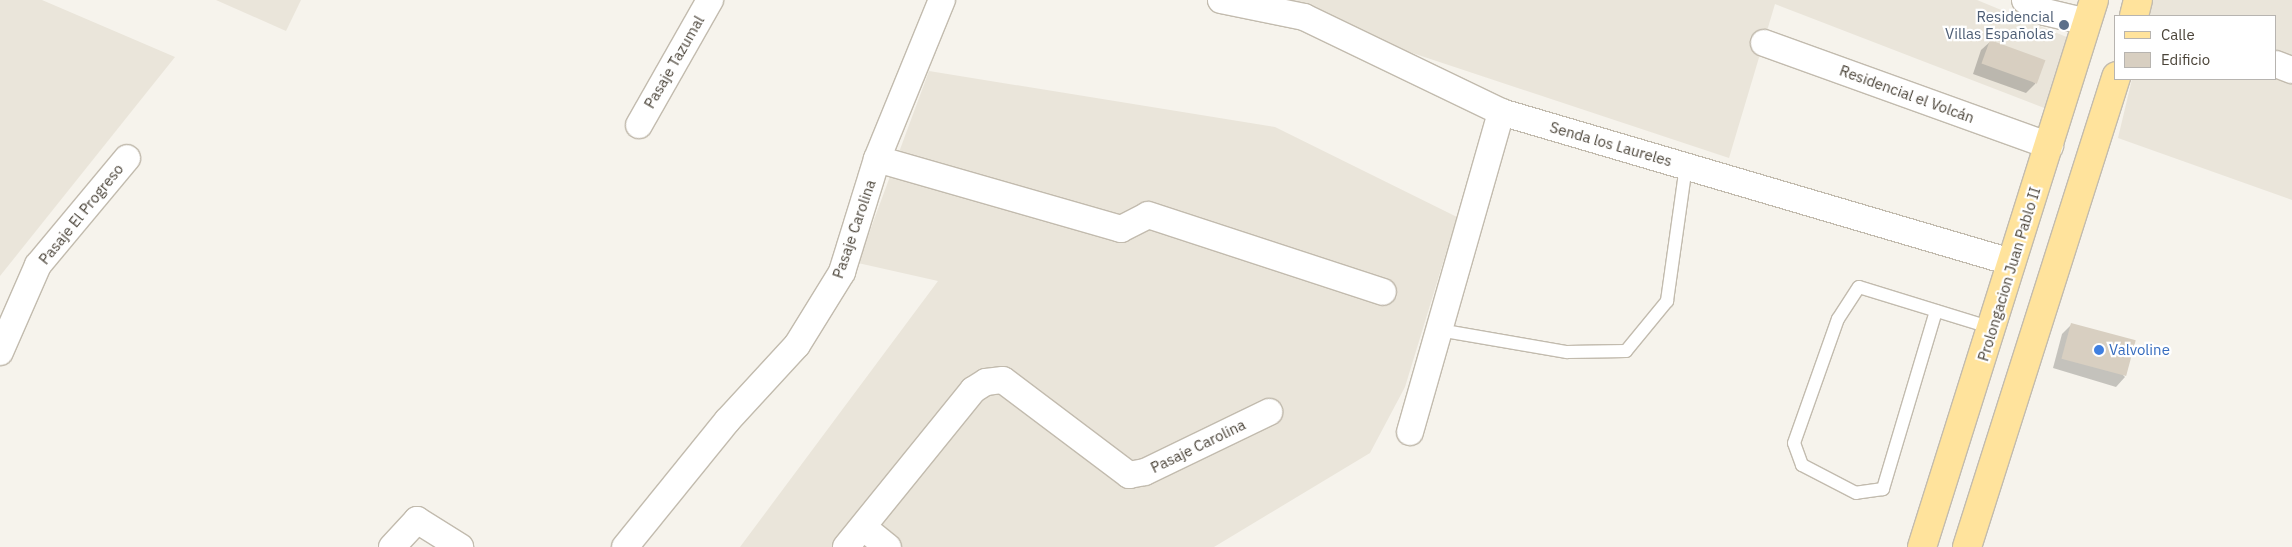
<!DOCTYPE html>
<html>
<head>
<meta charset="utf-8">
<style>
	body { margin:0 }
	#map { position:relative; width:2292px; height:547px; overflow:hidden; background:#f6f3ec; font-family:"IBM Plex Sans",sans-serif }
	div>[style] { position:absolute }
	.residential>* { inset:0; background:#eae5da }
	.shadow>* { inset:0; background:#0003 }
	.building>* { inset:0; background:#d8cfc1; transform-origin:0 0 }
	.roads { filter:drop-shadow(1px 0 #c2bbae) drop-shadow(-1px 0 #c2bbae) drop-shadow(0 1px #c2bbae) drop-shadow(0 -1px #c2bbae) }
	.service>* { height:12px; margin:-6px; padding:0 6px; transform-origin:6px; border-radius:6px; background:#fff }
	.minor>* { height:26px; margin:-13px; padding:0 13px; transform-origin:13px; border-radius:13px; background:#fff }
	.primary>* { height:28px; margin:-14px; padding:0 14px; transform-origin:14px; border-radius:14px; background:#ffe39c }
	.dots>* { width:14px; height:14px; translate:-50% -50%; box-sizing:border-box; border:2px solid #fff; border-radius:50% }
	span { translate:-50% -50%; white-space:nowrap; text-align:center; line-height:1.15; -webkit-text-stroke:4.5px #fff; paint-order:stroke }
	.service-label { font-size:15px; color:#4e5e75 }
	.right { translate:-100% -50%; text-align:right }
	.street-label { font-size:15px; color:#4b4439 }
	.shop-label { font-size:15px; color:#366cbe }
	.left { translate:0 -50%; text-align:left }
	.legend { position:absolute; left:2114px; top:15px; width:162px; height:65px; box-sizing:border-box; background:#fff; border:1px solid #b7b4b0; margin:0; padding:6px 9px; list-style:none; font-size:15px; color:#4b4439 }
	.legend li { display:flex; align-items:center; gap:10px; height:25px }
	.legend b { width:25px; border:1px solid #b7b4b0 }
</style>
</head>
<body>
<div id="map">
	<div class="residential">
		<i style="clip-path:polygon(0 0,42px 0,175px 57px,0 276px)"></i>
		<i style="clip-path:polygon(216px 0,301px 0,286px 31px)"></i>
		<i style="clip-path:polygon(1209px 0,1977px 0,2086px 45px,2052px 111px,1775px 4px,1729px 158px,1304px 17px)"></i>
		<i style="clip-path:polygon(2150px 0,2292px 0,2292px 200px,2118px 138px,2132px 79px,2276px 79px,2276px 16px,2146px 16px)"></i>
		<i style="clip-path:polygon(929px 71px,1275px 127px,1457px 217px,1405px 387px,1370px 453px,1214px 547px,740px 547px,938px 281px,858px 263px)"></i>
	</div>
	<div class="shadow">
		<i style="clip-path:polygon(1991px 41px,2043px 61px,2035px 84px,2026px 93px,1973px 74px,1981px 50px)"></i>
		<i style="clip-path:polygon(2072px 324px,2125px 377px,2116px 387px,2053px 368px,2062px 334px)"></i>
	</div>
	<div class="building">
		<i style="left:1990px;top:40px;width:59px;height:25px;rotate:20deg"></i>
		<i style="left:2071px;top:323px;width:67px;height:37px;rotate:15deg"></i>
	</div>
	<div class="roads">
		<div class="service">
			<i style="left:1936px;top:311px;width:186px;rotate:106.6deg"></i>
			<i style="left:1883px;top:489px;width:27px;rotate:172deg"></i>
			<i style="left:1856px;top:493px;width:61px;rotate:-152.6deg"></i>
			<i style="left:1802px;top:465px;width:23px;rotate:-110deg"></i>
			<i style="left:1794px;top:443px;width:132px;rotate:-70.5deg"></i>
			<i style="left:1838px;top:319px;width:38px;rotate:-57deg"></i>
			<i style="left:1859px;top:287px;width:139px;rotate:17.1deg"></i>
			<i style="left:1439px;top:330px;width:130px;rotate:9.8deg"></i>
			<i style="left:1567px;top:352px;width:59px;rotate:-1deg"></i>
			<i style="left:1626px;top:351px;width:65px;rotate:-50.6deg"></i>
			<i style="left:1667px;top:301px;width:136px;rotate:-82deg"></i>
		</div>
		<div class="minor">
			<i style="left:1221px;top:0;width:85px;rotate:11.6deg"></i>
			<i style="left:1304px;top:17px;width:219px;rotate:25.7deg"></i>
			<i style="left:1501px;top:112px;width:532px;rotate:16.39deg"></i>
			<i style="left:2025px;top:0;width:23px;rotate:31deg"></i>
			<i style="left:2045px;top:12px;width:43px;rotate:13.4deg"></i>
			<i style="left:1764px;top:43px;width:304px;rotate:19.8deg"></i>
			<i style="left:2276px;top:64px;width:17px;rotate:21deg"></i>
			<i style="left:639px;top:125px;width:144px;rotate:-60.4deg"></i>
			<i style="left:877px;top:159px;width:254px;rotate:16deg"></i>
			<i style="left:1121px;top:229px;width:30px;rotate:-27deg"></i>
			<i style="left:1148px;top:215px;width:247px;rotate:18.1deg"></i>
			<i style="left:0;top:352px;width:95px;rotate:-66.4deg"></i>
			<i style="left:38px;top:265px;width:139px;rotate:-50.2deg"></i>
			<i style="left:1410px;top:432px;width:333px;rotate:-74.1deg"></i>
			<i style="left:863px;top:527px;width:32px;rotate:39deg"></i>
			<i style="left:392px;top:547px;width:37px;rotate:-47deg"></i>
			<i style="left:417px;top:520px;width:51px;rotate:32.1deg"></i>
			<i style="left:625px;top:547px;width:162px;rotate:-51deg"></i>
			<i style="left:727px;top:421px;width:103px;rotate:-47.4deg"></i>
			<i style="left:797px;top:345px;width:86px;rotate:-58.3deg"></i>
			<i style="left:842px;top:272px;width:118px;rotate:-72.8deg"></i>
			<i style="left:877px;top:159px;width:172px;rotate:-67.8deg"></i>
			<i style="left:846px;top:547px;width:202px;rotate:-51deg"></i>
			<i style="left:973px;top:390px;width:15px;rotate:-32deg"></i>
			<i style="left:986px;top:382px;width:17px;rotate:-7deg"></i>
			<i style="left:1003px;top:380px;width:158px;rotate:37deg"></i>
			<i style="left:1129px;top:475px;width:16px;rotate:-11deg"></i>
			<i style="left:1145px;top:472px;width:138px;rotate:-25.8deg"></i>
		</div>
		<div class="primary">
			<i style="left:2134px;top:16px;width:16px;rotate:-76deg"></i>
			<i style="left:1922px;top:547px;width:573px;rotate:-72.54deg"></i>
			<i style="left:1967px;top:547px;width:494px;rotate:-72.4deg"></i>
		</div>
	</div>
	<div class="dots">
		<i style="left:2064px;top:25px;background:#5c6f8a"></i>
		<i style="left:2099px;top:350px;background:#3f7fe0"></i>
	</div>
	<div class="service-label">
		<span class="right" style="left:2054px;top:25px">Residencial<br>Villas Españolas</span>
	</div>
	<div class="street-label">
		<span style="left:674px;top:62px;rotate:-60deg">Pasaje Tazumal</span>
		<span style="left:1907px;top:94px;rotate:20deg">Residencial el Volcán</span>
		<span style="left:1611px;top:144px;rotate:16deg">Senda los Laureles</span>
		<span style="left:81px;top:214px;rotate:-51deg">Pasaje El Progreso</span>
		<span style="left:854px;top:229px;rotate:-71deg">Pasaje Carolina</span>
		<span style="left:2009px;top:274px;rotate:-73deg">Prolongacion Juan Pablo II</span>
		<span style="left:1198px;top:446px;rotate:-26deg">Pasaje Carolina</span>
	</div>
	<div class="shop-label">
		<span class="left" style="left:2109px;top:350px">Valvoline</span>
	</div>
	<ul class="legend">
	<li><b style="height:6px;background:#ffe39c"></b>Calle</li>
	<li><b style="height:14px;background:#d8cfc1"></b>Edificio</li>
	</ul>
</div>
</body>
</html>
